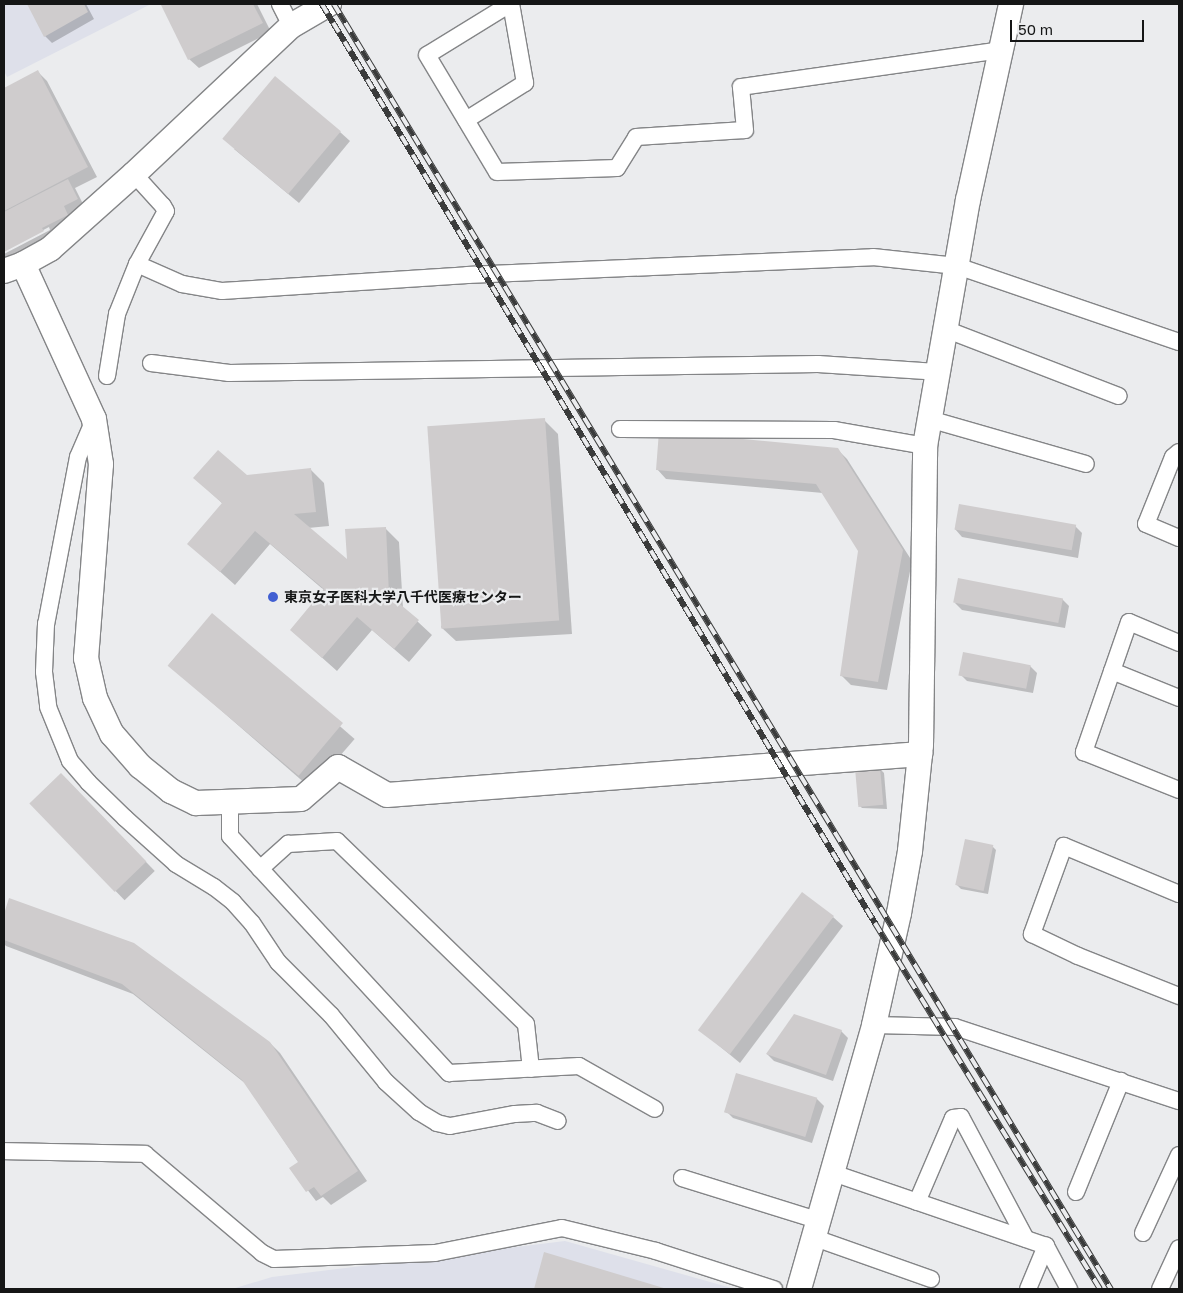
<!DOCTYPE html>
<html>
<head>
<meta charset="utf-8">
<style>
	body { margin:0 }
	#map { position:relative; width:1183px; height:1293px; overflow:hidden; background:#ebecee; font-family:"Golos Text","Noto Sans JP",sans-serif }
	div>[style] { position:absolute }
	.built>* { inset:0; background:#dee0ea }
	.shadow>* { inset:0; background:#0003; transform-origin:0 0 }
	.building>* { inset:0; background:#cfcccd; transform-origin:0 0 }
	.roads { filter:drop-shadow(1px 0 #848587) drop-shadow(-1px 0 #848587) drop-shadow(0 1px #848587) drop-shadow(0 -1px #848587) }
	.street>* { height:16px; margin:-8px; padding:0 8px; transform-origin:8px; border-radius:8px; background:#fff }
	.secondary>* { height:24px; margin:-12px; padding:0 12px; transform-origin:12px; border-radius:12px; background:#fff }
	.rail>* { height:5.5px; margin-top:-2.75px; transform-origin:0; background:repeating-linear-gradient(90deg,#ebecee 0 11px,#3a3b3b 0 22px); box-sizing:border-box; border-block:1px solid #3a3b3b }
	.dots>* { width:14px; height:14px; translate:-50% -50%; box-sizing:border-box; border:2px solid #ebecee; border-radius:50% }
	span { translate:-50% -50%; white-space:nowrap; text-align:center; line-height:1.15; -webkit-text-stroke:4.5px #ebecee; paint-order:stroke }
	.poi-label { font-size:14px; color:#151616; font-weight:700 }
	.left { translate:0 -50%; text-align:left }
	.frame { position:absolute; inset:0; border:5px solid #151616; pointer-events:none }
	.scale { position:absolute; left:1010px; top:20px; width:134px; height:22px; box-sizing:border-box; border:2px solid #151616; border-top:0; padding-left:6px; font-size:15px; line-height:18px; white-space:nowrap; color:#151616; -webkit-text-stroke:4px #ebecee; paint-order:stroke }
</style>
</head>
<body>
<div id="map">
	<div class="built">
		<i style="clip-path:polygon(4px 4px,151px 4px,7px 77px,4px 71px)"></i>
		<i style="clip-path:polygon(565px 1241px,735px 1289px,232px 1289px,272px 1277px)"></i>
	</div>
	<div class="shadow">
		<i style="clip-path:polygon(28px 4px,86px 4px,94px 19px,52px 43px,45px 36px)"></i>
		<i style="clip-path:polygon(167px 4px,257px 4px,271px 32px,199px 68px,189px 59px,163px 6px)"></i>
		<i style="clip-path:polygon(38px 72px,47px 81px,97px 177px,75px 188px,84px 206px,70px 214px,74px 222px,50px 239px,4px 263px,4px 254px,50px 230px,49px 227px,4px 251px,4px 89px)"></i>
		<i style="clip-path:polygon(340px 132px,350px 141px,299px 203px,234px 149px)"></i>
		<i style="clip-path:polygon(544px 420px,558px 434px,572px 634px,456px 641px,441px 627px)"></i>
		<i style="clip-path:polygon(837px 449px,847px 459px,912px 561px,887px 690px,851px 685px,841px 675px,860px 551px,823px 493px,666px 479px,657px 469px)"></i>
		<i style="clip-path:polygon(310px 469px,324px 483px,329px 526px,308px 528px,348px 562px,385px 528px,399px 542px,403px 608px,432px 635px,409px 662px,372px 630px,337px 671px,291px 630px,325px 591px,270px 544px,235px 585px,189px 544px,223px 504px,195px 478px,247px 476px)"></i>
		<i style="clip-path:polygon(1075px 526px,1082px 533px,1078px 558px,962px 537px,955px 529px)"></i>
		<i style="clip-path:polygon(1062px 599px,1069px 606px,1065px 628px,962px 610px,955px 603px)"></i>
		<i style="left:212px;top:615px;width:189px;height:66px;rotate:41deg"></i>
		<i style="clip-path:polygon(1030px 666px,1037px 673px,1033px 693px,967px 681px,960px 674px)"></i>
		<i style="clip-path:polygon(879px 768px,884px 773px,887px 809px,862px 808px,858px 804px)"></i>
		<i style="left:61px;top:774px;width:135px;height:42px;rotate:46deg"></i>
		<i style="clip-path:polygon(992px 846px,996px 850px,988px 894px,961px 889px,957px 885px)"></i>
		<i style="clip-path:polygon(10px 900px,270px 1043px,280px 1053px,367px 1181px,331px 1205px,323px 1197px,316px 1201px,291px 1168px,299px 1163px,246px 1084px,133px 994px,6px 946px,4px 944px,4px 917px)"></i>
		<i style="clip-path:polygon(833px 917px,843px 926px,740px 1063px,700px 1030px)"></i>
		<i style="clip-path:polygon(841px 1031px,848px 1038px,833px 1081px,774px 1061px,767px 1054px)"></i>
		<i style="clip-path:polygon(737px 1074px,817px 1099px,824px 1106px,812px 1143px,733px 1118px,726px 1111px)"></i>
		<i style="clip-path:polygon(545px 1254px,664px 1289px,535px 1289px)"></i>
	</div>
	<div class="building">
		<i style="clip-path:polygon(27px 4px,84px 4px,88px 12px,44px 37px)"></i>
		<i style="clip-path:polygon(164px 4px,253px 4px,263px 23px,188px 60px,161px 5px)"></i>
		<i style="clip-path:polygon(38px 70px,88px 167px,4px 211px,4px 88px)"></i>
		<i style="left:275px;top:76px;width:86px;height:82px;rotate:40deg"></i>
		<i style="clip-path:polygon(68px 179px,78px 199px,64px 206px,68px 215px,42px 228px,44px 231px,4px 252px,4px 212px)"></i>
		<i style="left:545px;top:418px;width:203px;height:118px;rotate:86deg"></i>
		<i style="clip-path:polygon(659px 431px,838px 448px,903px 550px,878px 682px,840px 676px,858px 551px,816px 484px,656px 470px)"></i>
		<i style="clip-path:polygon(218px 450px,247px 475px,311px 468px,316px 512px,294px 514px,347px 559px,345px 529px,386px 527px,389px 595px,419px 620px,394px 649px,357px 617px,322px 658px,290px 630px,324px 589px,255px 531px,220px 572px,187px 544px,222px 503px,193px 478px)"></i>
		<i style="left:959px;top:504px;width:119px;height:26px;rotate:10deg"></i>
		<i style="left:958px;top:578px;width:107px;height:25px;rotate:11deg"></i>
		<i style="left:212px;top:613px;width:171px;height:69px;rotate:40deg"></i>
		<i style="left:963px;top:652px;width:69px;height:24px;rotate:11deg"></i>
		<i style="left:880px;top:767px;width:38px;height:25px;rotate:85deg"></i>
		<i style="left:61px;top:773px;width:123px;height:44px;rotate:46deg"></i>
		<i style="left:965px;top:839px;width:29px;height:47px;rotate:12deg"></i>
		<i style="left:802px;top:892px;width:40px;height:173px;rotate:37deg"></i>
		<i style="clip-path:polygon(9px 898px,134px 943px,270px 1042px,358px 1171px,321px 1196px,314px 1187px,306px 1192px,289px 1168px,298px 1162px,242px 1080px,122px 984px,4px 940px,4px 914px)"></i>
		<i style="clip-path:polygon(794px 1014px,842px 1030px,826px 1075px,766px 1054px)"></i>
		<i style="left:736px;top:1073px;width:85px;height:41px;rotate:17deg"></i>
		<i style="clip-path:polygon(544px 1252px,667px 1289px,534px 1289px)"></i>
	</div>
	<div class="roads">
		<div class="street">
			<i style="left:280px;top:4px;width:25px;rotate:63deg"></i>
			<i style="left:510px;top:4px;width:97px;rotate:148.4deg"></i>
			<i style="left:427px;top:55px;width:136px;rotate:59.1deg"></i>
			<i style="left:497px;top:172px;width:120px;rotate:-1.9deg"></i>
			<i style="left:617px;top:168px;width:36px;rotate:-58deg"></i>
			<i style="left:636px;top:137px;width:109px;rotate:-3.7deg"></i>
			<i style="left:745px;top:130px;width:43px;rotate:-95.3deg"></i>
			<i style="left:741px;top:87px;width:263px;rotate:-8.1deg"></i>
			<i style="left:466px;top:120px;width:70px;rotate:-32.1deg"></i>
			<i style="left:525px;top:83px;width:80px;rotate:-100deg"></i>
			<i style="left:137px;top:264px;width:49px;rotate:24deg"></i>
			<i style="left:182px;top:284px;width:41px;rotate:9.9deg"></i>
			<i style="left:222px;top:291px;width:246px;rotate:-3.7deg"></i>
			<i style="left:467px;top:275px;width:406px;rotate:-2.5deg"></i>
			<i style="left:873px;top:257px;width:84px;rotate:6.1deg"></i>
			<i style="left:957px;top:266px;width:235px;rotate:18.9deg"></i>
			<i style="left:945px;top:329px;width:186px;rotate:21.1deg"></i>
			<i style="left:151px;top:363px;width:79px;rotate:7.3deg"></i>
			<i style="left:229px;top:373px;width:589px;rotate:-0.88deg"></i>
			<i style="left:818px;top:364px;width:119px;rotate:3.8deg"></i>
			<i style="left:107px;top:376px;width:63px;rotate:-80.8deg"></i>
			<i style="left:117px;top:314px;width:54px;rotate:-68.2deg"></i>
			<i style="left:137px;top:264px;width:60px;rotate:-61.3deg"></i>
			<i style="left:166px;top:211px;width:6px;rotate:-121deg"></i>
			<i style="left:163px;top:206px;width:43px;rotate:-132.2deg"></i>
			<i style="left:929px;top:419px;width:163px;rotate:16deg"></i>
			<i style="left:94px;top:420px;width:40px;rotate:113.4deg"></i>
			<i style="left:78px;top:457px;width:170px;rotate:100.8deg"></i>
			<i style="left:46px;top:624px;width:48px;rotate:92.4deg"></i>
			<i style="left:44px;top:672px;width:35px;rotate:83deg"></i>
			<i style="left:48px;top:707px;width:58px;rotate:67.8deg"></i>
			<i style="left:70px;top:761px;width:28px;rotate:49deg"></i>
			<i style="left:88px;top:782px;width:52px;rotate:44.2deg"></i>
			<i style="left:125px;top:818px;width:69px;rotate:42deg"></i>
			<i style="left:176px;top:864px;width:44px;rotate:31.2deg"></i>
			<i style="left:214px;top:887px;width:24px;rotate:38deg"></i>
			<i style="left:233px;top:902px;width:28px;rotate:48deg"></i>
			<i style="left:252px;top:923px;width:47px;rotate:56.3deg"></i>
			<i style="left:278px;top:962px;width:75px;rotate:45deg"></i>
			<i style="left:331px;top:1015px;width:87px;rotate:50.6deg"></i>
			<i style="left:386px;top:1082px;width:45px;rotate:42.3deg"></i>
			<i style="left:419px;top:1112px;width:21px;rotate:31deg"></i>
			<i style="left:437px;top:1123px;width:13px;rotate:13deg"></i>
			<i style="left:450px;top:1126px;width:66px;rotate:-10.5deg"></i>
			<i style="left:515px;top:1114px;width:22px;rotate:-3deg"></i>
			<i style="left:537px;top:1113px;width:22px;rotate:21deg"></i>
			<i style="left:620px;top:429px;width:214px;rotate:0.3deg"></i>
			<i style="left:834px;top:430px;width:92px;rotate:10deg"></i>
			<i style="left:1179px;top:452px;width:8px;rotate:140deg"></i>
			<i style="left:1173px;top:457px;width:72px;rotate:111.9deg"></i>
			<i style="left:1146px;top:524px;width:36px;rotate:23deg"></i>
			<i style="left:1179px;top:643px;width:54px;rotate:-157.2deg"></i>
			<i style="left:1129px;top:622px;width:138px;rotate:109.1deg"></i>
			<i style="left:1084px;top:752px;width:102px;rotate:21.8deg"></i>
			<i style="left:1112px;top:671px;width:72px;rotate:21.9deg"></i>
			<i style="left:230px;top:802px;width:34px;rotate:90deg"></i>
			<i style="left:230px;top:836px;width:323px;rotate:47.3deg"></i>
			<i style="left:449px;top:1073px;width:130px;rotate:-3.1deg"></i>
			<i style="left:579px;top:1066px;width:87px;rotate:29.5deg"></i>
			<i style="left:260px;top:869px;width:38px;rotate:-42deg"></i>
			<i style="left:288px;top:844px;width:49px;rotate:-3.5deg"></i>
			<i style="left:337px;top:841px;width:263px;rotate:44.1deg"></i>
			<i style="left:526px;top:1024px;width:45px;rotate:83.7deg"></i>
			<i style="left:1179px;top:894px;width:125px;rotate:-157.3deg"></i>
			<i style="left:1064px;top:846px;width:94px;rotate:110deg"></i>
			<i style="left:1032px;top:934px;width:51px;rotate:25.6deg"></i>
			<i style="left:1078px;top:956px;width:109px;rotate:21.6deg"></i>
			<i style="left:874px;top:1025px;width:81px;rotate:1.4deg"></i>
			<i style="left:955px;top:1027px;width:236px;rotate:18.3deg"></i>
			<i style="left:4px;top:1151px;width:141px;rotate:1.2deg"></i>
			<i style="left:145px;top:1154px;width:153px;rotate:40.2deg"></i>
			<i style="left:262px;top:1253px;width:13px;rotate:27deg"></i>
			<i style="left:274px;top:1259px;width:161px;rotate:-2.1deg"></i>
			<i style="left:435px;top:1253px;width:129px;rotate:-11.1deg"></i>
			<i style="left:562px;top:1228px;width:97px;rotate:13.7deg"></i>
			<i style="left:656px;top:1251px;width:124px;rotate:17.9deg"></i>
			<i style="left:833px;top:1173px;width:225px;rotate:18.9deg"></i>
			<i style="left:1046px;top:1246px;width:49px;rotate:61.9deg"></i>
			<i style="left:682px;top:1178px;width:145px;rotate:17.3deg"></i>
			<i style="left:1076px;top:1192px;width:120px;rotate:-67.9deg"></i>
			<i style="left:917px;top:1202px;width:91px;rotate:-66.8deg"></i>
			<i style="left:953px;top:1118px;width:8px;rotate:-7deg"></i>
			<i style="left:961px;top:1117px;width:138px;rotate:62deg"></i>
			<i style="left:1143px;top:1233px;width:86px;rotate:-65.2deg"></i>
			<i style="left:815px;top:1238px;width:123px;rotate:19.5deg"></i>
			<i style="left:1028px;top:1289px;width:47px;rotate:-67.3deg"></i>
			<i style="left:1160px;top:1289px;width:45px;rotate:-65.1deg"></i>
		</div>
		<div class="secondary">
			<i style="left:23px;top:264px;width:170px;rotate:65.4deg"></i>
			<i style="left:94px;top:419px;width:46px;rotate:81.2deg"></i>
			<i style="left:101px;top:464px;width:195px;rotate:94.4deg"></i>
			<i style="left:86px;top:658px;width:41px;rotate:77.3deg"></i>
			<i style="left:95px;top:698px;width:40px;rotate:65deg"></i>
			<i style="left:112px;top:734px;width:43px;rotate:48.8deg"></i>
			<i style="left:140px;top:766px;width:40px;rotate:39deg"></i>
			<i style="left:171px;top:791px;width:28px;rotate:26deg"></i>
			<i style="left:196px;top:803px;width:105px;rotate:-2.2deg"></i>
			<i style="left:301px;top:799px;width:49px;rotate:-40.9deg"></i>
			<i style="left:338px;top:767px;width:56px;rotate:29.7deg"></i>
			<i style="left:387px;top:795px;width:535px;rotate:-4.4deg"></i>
			<i style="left:4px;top:271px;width:20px;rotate:-20deg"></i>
			<i style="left:23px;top:264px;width:31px;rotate:-29deg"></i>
			<i style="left:50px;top:249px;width:113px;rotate:-41.8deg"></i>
			<i style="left:134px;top:174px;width:216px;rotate:-43.3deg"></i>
			<i style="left:291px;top:26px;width:44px;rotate:-30.1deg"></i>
			<i style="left:799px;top:1289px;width:274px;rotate:-74.1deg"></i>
			<i style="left:874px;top:1025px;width:115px;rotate:-77.4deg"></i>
			<i style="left:899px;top:913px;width:63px;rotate:-79.9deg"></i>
			<i style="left:910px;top:851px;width:107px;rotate:-84.1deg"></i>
			<i style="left:921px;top:745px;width:299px;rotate:-89.2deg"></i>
			<i style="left:925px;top:446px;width:250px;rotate:-80.1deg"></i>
			<i style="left:968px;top:200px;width:201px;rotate:-77.6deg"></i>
		</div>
	</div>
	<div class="rail">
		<i style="left:322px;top:4px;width:1073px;rotate:58.96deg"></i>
		<i style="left:875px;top:923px;width:430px;rotate:58.4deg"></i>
		<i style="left:334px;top:4px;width:1502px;rotate:58.84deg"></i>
	</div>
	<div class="dots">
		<i style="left:273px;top:597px;background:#415fd2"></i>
	</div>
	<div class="poi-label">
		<span class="left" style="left:284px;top:597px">東京女子医科大学八千代医療センター</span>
	</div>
	<div class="frame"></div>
	<div class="scale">50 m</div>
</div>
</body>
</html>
